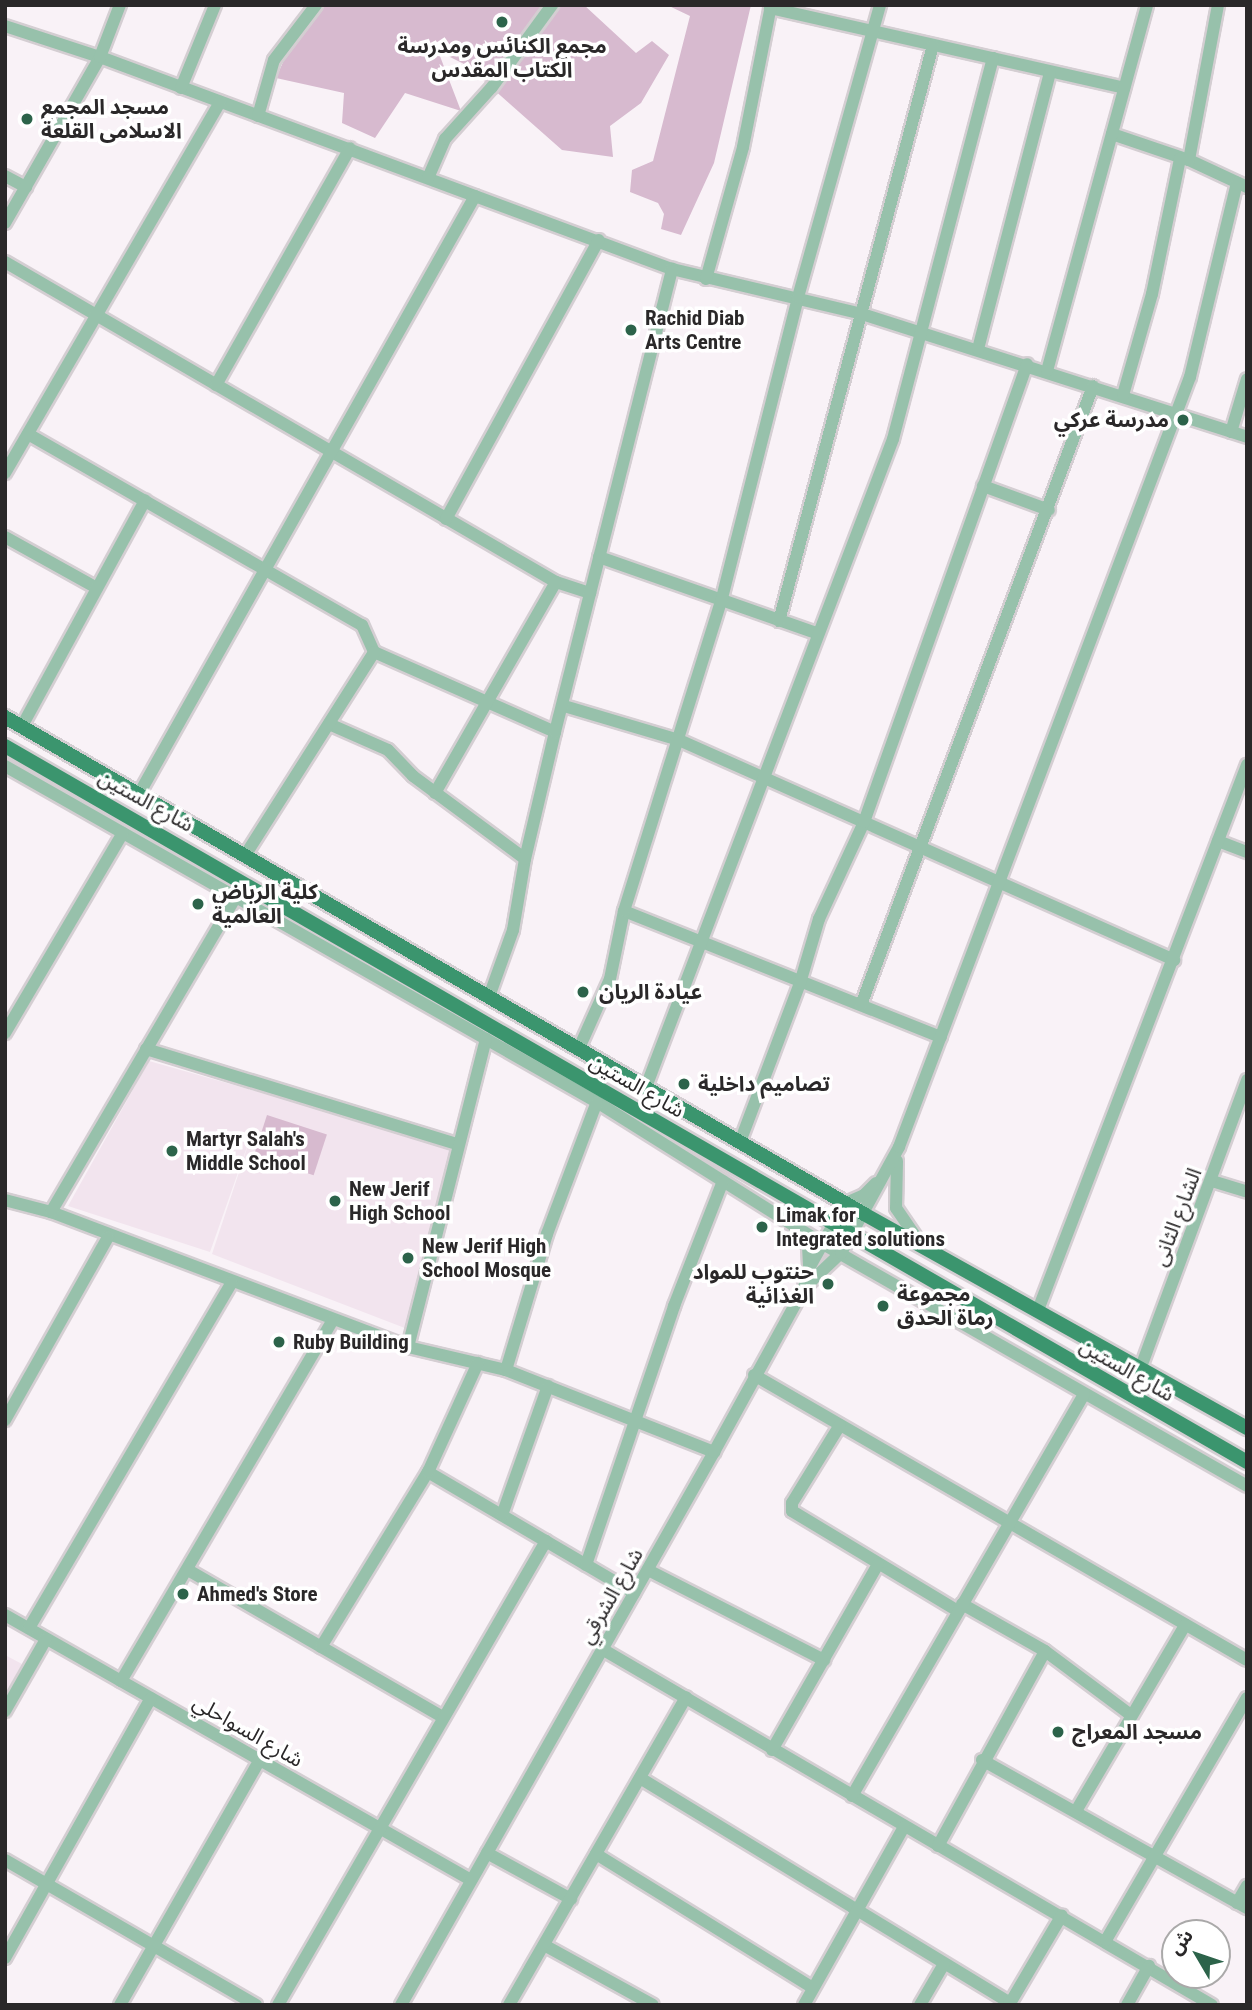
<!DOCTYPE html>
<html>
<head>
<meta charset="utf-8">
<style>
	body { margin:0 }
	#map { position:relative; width:1252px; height:2010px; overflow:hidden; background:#f9f2f7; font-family:"Roboto Condensed","Noto Sans Arabic",sans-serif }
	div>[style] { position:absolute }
	.built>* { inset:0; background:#f2e4ee }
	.green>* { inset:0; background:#d7bacf; transform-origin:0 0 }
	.roads { filter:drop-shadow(2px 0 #d4ced2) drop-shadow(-2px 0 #d4ced2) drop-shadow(0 2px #d4ced2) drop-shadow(0 -2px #d4ced2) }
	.minor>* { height:12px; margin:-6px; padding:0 6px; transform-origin:6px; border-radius:6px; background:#97c1ab }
	.major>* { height:14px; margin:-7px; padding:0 7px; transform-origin:7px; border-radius:7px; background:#3b956e }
	.dots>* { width:19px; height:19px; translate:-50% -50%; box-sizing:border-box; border:4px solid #fff; border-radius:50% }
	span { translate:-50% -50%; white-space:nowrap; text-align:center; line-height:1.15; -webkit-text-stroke:7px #fff; paint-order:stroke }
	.poi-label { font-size:21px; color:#2a2829; font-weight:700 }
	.left { translate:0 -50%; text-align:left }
	.right { translate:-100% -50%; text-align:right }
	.street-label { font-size:21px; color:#2a2829 }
	.frame { position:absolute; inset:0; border:7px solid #2a2829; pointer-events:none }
	.north { position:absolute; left:1161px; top:1919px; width:70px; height:70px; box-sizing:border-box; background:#fff; border:2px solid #aaa9a9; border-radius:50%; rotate:309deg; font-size:19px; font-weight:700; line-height:28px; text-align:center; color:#2a2829 }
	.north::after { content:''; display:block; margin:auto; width:24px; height:32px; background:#2c634a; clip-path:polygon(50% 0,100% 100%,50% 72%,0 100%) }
</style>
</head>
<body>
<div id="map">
	<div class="built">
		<i style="clip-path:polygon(149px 1061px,454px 1147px,410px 1330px,212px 1254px,254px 1127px,210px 1252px,68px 1206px)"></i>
		<i style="clip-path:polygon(5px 1655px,22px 1664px,5px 1694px)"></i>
	</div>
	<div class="green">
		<i style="clip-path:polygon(308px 5px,584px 5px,636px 53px,652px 41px,669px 55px,641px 103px,610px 126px,613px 157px,562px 150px,466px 65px,438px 51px,461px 111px,405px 93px,375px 138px,342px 123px,344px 93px,276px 78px)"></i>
		<i style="clip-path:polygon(667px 5px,751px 5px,714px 163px,681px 235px,661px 229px,664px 214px,658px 203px,630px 192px,632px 170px,653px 161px,690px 16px)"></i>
		<i style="left:267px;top:1115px;width:63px;height:43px;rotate:18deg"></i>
	</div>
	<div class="roads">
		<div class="minor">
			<i style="left:770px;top:8px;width:363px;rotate:12.7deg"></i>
			<i style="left:5px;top:26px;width:100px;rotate:18.1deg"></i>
			<i style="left:100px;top:57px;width:610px;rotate:20.34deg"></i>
			<i style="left:672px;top:269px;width:195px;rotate:13.3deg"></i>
			<i style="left:862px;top:314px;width:404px;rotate:17.7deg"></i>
			<i style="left:181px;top:88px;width:90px;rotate:-67.7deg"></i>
			<i style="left:258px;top:116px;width:58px;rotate:-74.1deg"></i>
			<i style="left:274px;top:60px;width:69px;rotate:-52.6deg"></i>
			<i style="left:1112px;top:134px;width:81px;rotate:18.7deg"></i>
			<i style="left:1189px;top:160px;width:64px;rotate:25deg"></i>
			<i style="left:1189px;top:160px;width:158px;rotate:-79.4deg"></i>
			<i style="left:5px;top:176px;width:24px;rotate:28deg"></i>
			<i style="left:428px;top:178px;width:43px;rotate:-66.4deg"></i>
			<i style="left:445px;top:139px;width:70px;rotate:-47.9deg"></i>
			<i style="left:492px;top:87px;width:102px;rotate:-53.8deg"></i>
			<i style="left:5px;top:223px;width:191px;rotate:-60.2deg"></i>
			<i style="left:100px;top:57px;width:56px;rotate:-69deg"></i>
			<i style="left:5px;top:262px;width:637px;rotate:30.15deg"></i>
			<i style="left:556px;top:582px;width:36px;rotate:18deg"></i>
			<i style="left:706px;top:279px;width:137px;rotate:-74.3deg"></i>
			<i style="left:743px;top:147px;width:145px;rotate:-78.8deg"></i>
			<i style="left:978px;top:349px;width:286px;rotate:-75.4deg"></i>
			<i style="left:1047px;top:371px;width:379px;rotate:-74.7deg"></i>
			<i style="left:216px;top:385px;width:272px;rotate:-60.5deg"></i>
			<i style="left:1123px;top:395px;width:105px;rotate:-74deg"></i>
			<i style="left:1152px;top:294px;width:138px;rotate:-78.3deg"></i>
			<i style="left:1231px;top:432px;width:55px;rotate:-73.2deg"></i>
			<i style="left:28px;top:434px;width:385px;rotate:29.8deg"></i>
			<i style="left:362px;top:625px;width:30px;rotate:66deg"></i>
			<i style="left:374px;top:652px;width:198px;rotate:23.8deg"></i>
			<i style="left:5px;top:473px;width:429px;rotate:-59.9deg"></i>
			<i style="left:983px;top:486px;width:70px;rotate:20deg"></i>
			<i style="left:446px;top:519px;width:318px;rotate:-61.3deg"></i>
			<i style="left:5px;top:537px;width:105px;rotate:29deg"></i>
			<i style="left:599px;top:557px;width:230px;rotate:19.3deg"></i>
			<i style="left:779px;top:621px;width:596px;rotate:-75.03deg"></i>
			<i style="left:564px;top:706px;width:120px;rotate:16.5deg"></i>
			<i style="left:679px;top:740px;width:542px;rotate:23.96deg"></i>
			<i style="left:329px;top:724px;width:64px;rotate:23.8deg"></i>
			<i style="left:388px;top:750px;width:36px;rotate:46deg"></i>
			<i style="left:413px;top:776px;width:139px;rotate:36.5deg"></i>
			<i style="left:22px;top:726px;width:257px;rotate:-61.4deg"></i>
			<i style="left:5px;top:766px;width:681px;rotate:29.58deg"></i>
			<i style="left:597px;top:1102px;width:267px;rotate:32.1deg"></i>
			<i style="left:823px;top:1244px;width:488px;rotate:29.7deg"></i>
			<i style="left:435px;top:793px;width:243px;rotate:-60.2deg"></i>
			<i style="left:139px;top:794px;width:686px;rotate:-60.67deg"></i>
			<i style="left:1218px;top:841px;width:31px;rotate:21deg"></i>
			<i style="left:246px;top:854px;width:239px;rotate:-57.6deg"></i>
			<i style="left:624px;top:911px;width:341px;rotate:21.7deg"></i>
			<i style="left:490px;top:994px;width:68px;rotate:-70.2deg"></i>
			<i style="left:513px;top:930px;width:72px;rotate:-80.4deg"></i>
			<i style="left:525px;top:859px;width:130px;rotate:-76.7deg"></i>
			<i style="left:555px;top:732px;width:478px;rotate:-75.8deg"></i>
			<i style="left:861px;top:1005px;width:661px;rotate:-69.45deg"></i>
			<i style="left:5px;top:1033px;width:232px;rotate:-59.5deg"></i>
			<i style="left:580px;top:1046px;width:73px;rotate:-65.9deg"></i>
			<i style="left:610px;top:979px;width:69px;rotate:-78.4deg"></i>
			<i style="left:624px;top:911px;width:324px;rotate:-72.6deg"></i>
			<i style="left:721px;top:602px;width:315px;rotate:-75.8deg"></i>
			<i style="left:798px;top:297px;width:303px;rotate:-74.3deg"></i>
			<i style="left:146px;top:1049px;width:324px;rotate:17deg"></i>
			<i style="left:646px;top:1087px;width:693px;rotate:-69.13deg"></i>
			<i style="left:893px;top:439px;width:394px;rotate:-75.3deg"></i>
			<i style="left:740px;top:1142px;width:170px;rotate:-69.3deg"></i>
			<i style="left:800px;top:983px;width:67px;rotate:-73.5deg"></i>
			<i style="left:819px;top:919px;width:107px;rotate:-65.1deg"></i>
			<i style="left:864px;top:822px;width:486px;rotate:-70.4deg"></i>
			<i style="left:897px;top:1161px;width:47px;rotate:91.2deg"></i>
			<i style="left:896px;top:1208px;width:42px;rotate:55.6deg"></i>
			<i style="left:1212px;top:1181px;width:37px;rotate:17deg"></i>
			<i style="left:5px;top:1200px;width:48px;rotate:14.6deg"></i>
			<i style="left:51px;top:1212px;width:382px;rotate:20.7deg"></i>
			<i style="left:408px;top:1347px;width:101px;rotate:13.2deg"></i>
			<i style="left:506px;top:1370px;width:224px;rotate:21.5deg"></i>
			<i style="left:51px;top:1212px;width:365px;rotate:-59.6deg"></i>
			<i style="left:795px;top:1228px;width:22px;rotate:54deg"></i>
			<i style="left:808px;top:1246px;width:19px;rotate:87deg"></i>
			<i style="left:804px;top:1288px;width:51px;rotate:-43.4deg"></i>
			<i style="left:841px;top:1253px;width:121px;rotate:-61.3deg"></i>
			<i style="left:899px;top:1147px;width:823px;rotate:-69.3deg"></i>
			<i style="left:1190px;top:377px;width:200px;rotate:-76.4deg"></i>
			<i style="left:1038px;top:1310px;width:584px;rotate:-69.02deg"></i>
			<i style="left:408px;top:1347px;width:318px;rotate:-75.8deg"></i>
			<i style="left:1141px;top:1367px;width:306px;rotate:-69.7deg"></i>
			<i style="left:506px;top:1370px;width:142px;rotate:-73.2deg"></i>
			<i style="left:547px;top:1234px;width:141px;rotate:-69.3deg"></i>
			<i style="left:754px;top:1375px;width:569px;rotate:30.03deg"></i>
			<i style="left:5px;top:1420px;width:210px;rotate:-60.6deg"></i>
			<i style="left:840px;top:1425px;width:92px;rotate:121.6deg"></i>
			<i style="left:792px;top:1503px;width:8px;rotate:90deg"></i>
			<i style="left:792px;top:1511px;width:194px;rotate:31.1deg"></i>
			<i style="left:428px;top:1472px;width:239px;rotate:30.4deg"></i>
			<i style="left:502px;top:1515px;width:137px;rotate:-70.4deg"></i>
			<i style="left:586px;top:1565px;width:274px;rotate:-71.2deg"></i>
			<i style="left:674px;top:1306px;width:134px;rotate:-68.6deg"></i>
			<i style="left:188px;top:1570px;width:294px;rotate:30deg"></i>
			<i style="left:648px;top:1570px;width:198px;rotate:27.1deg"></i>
			<i style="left:962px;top:1604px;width:95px;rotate:29.5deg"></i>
			<i style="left:1045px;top:1651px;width:107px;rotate:36.7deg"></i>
			<i style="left:5px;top:1615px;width:536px;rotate:29.63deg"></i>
			<i style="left:29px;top:1628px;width:401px;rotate:-59.6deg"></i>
			<i style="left:321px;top:1647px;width:205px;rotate:-58.6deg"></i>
			<i style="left:428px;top:1472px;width:120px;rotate:-65.4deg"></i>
			<i style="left:602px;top:1649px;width:706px;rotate:30.27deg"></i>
			<i style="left:121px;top:1681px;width:419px;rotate:-59.6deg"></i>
			<i style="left:5px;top:1711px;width:83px;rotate:-60.3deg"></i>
			<i style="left:772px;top:1750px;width:214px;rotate:-60.3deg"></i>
			<i style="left:982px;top:1760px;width:304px;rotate:29.2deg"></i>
			<i style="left:640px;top:1778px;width:433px;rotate:31.3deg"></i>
			<i style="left:852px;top:1796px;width:464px;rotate:-60deg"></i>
			<i style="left:1076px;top:1811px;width:216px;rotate:-59.6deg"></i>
			<i style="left:938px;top:1846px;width:222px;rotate:-61.2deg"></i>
			<i style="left:487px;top:1853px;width:96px;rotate:28.7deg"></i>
			<i style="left:596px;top:1854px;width:255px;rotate:31.7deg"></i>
			<i style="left:5px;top:1860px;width:290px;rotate:30deg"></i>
			<i style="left:1237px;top:1903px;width:20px;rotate:-60deg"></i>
			<i style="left:1106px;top:1940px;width:280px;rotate:-59.8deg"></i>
			<i style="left:544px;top:1945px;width:124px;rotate:28.8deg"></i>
			<i style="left:5px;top:1958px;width:298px;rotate:-60.7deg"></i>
			<i style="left:120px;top:2005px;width:282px;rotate:-60.3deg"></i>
			<i style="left:278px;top:2005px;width:536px;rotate:-59.99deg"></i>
			<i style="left:401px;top:2005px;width:635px;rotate:-60.49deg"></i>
			<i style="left:714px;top:1452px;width:187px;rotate:-61.2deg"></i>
			<i style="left:804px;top:1288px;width:18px;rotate:-77deg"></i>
			<i style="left:808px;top:1270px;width:51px;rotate:-60.9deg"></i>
			<i style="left:833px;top:1225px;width:26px;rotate:-59deg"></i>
			<i style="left:846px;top:1203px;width:20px;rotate:-24deg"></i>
			<i style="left:864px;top:1195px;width:17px;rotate:-45deg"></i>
			<i style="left:509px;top:2005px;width:355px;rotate:-60.1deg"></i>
			<i style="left:804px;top:2005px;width:204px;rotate:-60.7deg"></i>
			<i style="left:920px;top:2005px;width:48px;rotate:-59.7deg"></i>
			<i style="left:1009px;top:2005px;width:104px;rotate:-59.5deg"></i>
			<i style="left:1127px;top:2005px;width:45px;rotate:-60.6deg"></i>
		</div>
		<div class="major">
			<i style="left:5px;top:717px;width:992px;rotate:30.05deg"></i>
			<i style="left:864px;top:1214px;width:439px;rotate:29.2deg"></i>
			<i style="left:5px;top:746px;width:1434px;rotate:29.96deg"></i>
		</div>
	</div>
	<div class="dots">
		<i style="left:502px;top:22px;background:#2c634a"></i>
		<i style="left:27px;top:119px;background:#2c634a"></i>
		<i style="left:631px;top:330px;background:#2c634a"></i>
		<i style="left:1183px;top:420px;background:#2c634a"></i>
		<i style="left:198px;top:904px;background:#2c634a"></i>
		<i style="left:583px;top:992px;background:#2c634a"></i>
		<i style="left:684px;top:1084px;background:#2c634a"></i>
		<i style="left:172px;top:1151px;background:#2c634a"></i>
		<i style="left:335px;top:1201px;background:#2c634a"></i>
		<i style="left:762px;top:1227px;background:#2c634a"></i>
		<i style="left:408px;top:1258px;background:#2c634a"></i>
		<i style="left:828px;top:1284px;background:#2c634a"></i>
		<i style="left:883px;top:1306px;background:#2c634a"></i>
		<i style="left:279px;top:1342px;background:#2c634a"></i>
		<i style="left:183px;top:1594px;background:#2c634a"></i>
		<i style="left:1058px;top:1732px;background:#2c634a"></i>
	</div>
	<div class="poi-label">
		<span style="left:502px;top:58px">مجمع الكنائس ومدرسة<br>الكتاب المقدس</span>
		<span class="left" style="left:41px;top:119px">مسجد المجمع<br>الاسلامى القلعة</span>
		<span class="left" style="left:645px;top:330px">Rachid Diab<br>Arts Centre</span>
		<span class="right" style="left:1169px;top:420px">مدرسة عركي</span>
		<span class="left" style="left:212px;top:904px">كلية الرباض<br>العالمية</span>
		<span class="left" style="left:599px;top:992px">عيادة الريان</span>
		<span class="left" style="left:698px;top:1084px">تصاميم داخلية</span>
		<span class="left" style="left:186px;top:1151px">Martyr Salah's<br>Middle School</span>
		<span class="left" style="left:349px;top:1201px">New Jerif<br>High School</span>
		<span class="left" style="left:776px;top:1227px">Limak for<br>Integrated solutions</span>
		<span class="left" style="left:422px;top:1258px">New Jerif High<br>School Mosque</span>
		<span class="right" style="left:814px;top:1284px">حنتوب للمواد<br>الغذائية</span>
		<span class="left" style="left:897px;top:1306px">مجموعة<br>رماة الحدق</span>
		<span class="left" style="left:293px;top:1342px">Ruby Building</span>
		<span class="left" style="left:197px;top:1594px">Ahmed's Store</span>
		<span class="left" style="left:1072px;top:1732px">مسجد المعراج</span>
	</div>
	<div class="street-label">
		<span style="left:146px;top:801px;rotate:29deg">شارع الستين</span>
		<span style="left:637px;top:1086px;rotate:30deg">شارع الستين</span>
		<span style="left:1177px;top:1217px;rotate:-69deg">الشارع الثانى</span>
		<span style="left:1127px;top:1370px;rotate:30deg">شارع الستين</span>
		<span style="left:611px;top:1596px;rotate:-60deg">شارع الشرقي</span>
		<span style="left:248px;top:1731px;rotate:30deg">شارع السواحلي</span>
	</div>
	<div class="frame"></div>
	<div class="north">ش</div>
</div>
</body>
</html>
